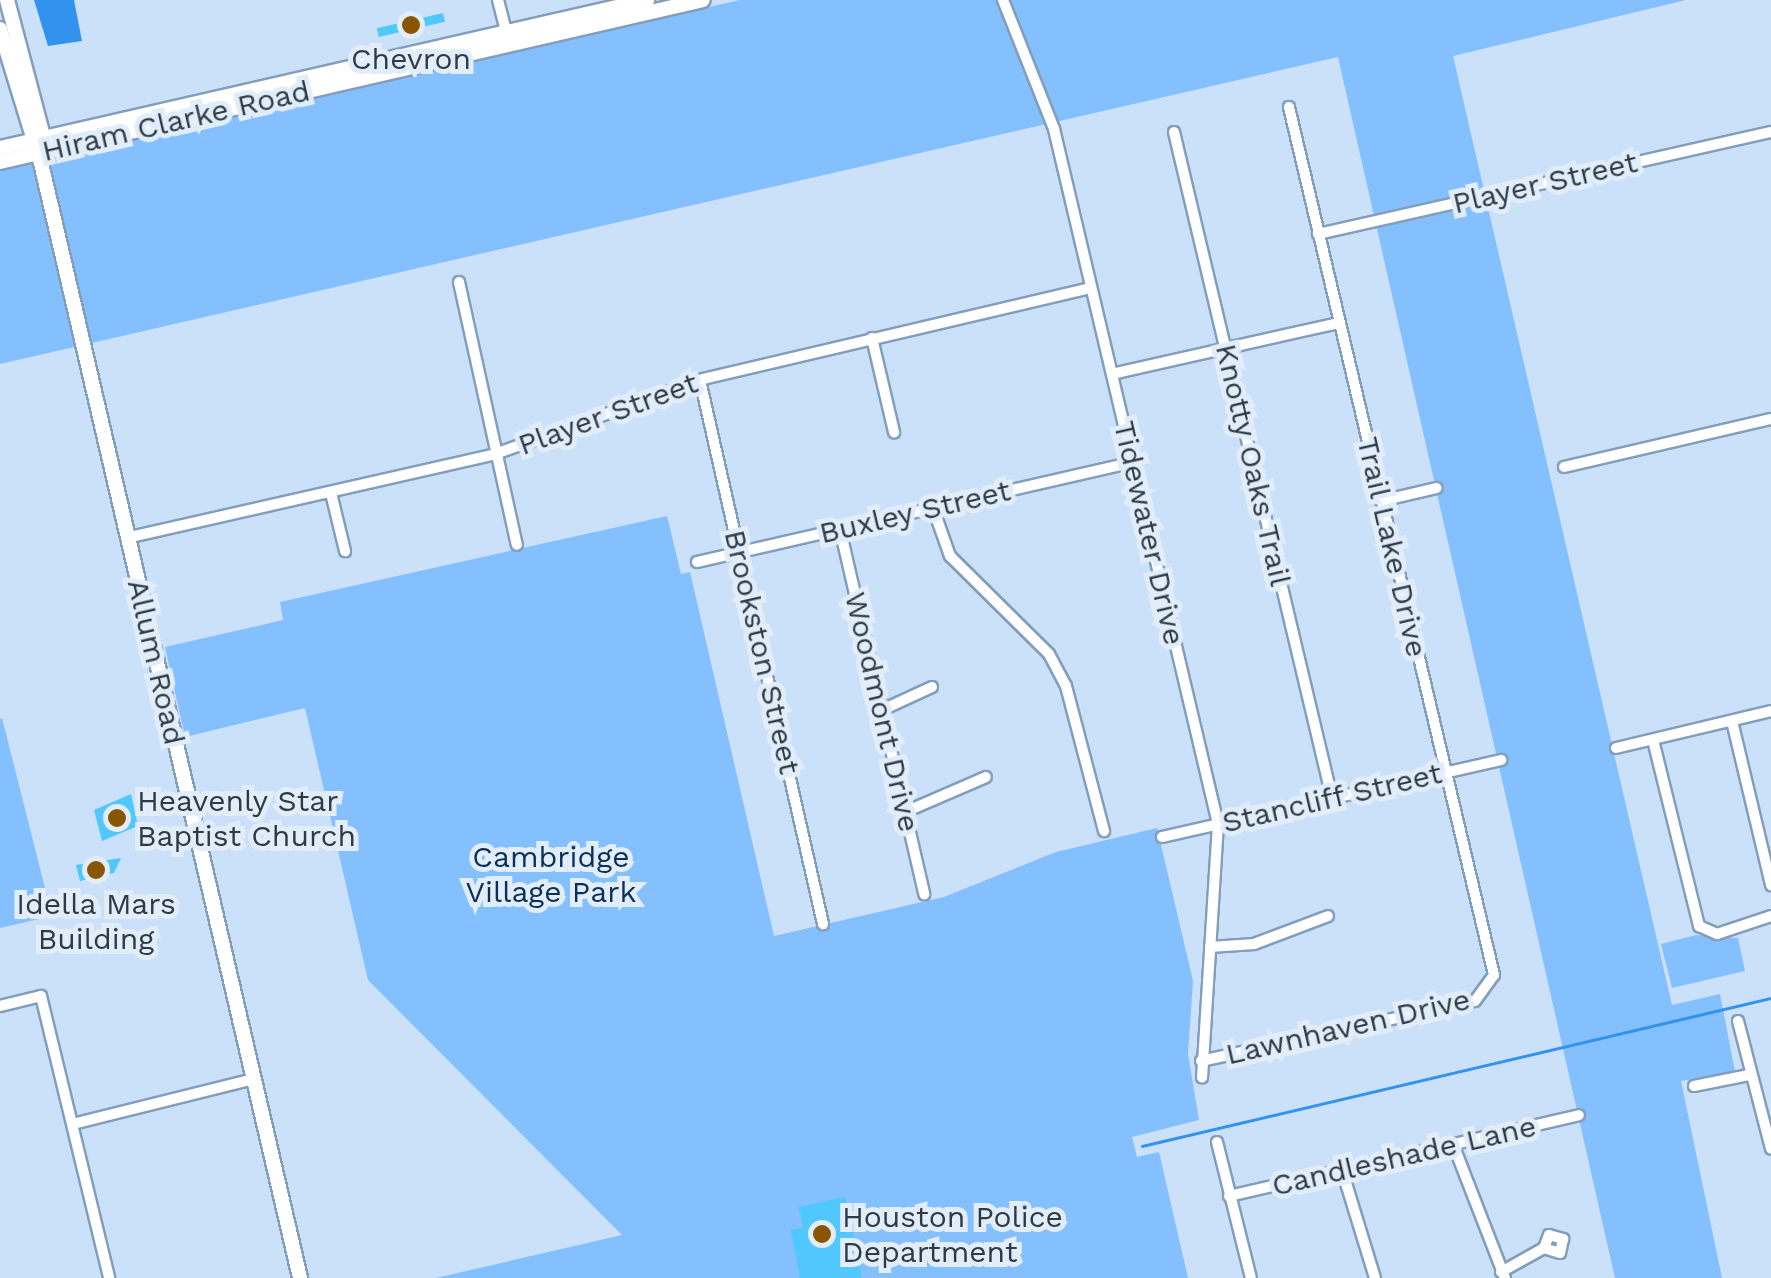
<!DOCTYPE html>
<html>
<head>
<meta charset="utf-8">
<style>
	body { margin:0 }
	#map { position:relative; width:1771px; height:1278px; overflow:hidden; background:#cbe1fa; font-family:"Work Sans",sans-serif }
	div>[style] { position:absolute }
	.green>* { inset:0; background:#84bffe }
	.water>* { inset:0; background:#3292ee }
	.stream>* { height:2.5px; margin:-1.25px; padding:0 1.25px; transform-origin:1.25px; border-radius:1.25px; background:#3292ee }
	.building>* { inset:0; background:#50c8fd; transform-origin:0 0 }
	.roads { filter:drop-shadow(2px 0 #839ebb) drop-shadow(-2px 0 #839ebb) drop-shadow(0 2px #839ebb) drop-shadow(0 -2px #839ebb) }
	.street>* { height:10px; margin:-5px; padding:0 5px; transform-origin:5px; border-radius:5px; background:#fff }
	.secondary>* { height:14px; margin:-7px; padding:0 7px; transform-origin:7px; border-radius:7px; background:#fff }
	.dots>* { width:28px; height:28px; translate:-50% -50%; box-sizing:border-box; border:5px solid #e2edfa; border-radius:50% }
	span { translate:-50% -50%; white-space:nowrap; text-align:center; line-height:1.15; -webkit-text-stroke:10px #e2edfa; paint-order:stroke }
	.poi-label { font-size:30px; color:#2f3a47 }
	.left { translate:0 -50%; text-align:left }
	.street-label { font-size:30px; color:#2f3a47 }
	.park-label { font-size:30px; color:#0a3054 }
</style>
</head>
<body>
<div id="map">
	<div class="green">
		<i style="clip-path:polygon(740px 0,1686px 0,1453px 56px,1672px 1005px,1720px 994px,1735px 1072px,1681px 1081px,1722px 1278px,1615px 1278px,1338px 57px,0 364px,0 168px)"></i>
		<i style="clip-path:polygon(667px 516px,681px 574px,690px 572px,774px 936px,944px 897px,1056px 852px,1157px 828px,1193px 981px,1188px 1054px,1199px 1120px,1132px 1137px,1137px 1157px,1159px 1152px,1188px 1278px,436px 1278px,622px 1235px,368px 980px,305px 708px,185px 737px,165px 647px,283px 620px,280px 602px)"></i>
		<i style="clip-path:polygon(2px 718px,52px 916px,0 928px,0 719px)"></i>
		<i style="clip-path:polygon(1696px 935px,1738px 938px,1745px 971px,1672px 988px,1661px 944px)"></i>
	</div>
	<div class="water">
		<i style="clip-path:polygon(34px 0,74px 0,82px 41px,48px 46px)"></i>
	</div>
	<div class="stream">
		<i style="left:1142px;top:1146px;width:646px;rotate:-13.24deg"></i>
	</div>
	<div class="building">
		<i style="left:443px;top:13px;width:9px;height:68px;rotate:77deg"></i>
		<i style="clip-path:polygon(131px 794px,138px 826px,102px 841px,94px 810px)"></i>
		<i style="clip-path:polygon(121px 858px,114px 873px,80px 881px,76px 865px)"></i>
		<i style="clip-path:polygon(845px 1197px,862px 1278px,800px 1278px,791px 1230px,803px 1228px,799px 1207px)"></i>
	</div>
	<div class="roads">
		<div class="street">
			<i style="left:498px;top:0;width:40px;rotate:75.6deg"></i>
			<i style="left:1003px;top:0;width:139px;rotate:68.4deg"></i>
			<i style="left:1054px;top:129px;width:714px;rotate:76.72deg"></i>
			<i style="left:1218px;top:824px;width:254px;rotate:93.6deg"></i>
			<i style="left:1174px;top:132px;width:684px;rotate:76.65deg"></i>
			<i style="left:1318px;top:234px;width:464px;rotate:-12.7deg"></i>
			<i style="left:459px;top:282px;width:269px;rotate:77.6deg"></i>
			<i style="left:872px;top:338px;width:97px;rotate:76.8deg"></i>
			<i style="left:1112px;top:374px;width:233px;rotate:-12.7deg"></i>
			<i style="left:700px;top:380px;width:558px;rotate:77.26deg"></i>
			<i style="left:1564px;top:467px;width:212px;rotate:-13.1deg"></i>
			<i style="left:331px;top:493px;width:60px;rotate:76.4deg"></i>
			<i style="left:1381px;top:501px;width:57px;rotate:-13.1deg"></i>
			<i style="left:933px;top:508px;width:51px;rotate:70.5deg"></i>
			<i style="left:950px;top:556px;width:139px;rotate:44.7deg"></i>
			<i style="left:1049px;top:654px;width:36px;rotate:62deg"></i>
			<i style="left:1066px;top:686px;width:150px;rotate:75.3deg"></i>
			<i style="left:840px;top:529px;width:375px;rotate:77deg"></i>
			<i style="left:126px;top:538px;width:378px;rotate:-12.8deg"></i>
			<i style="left:495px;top:454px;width:221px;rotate:-19.8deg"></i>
			<i style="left:703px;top:379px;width:398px;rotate:-13.2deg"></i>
			<i style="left:697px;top:562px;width:446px;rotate:-12.9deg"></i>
			<i style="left:882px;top:710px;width:55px;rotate:-24.7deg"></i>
			<i style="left:1732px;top:721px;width:169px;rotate:76.6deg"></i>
			<i style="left:1653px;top:740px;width:192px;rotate:76.1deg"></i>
			<i style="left:1699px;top:926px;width:20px;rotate:24deg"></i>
			<i style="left:1717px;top:934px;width:57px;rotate:-18.4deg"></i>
			<i style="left:1616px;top:748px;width:159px;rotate:-13.4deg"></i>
			<i style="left:905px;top:812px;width:88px;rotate:-23.4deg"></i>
			<i style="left:1162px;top:837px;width:348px;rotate:-12.8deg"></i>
			<i style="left:1210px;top:947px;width:44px;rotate:-3.9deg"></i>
			<i style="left:1254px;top:944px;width:79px;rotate:-20.7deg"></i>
			<i style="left:0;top:1006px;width:42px;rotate:-13.7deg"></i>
			<i style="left:41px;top:996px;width:290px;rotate:76.4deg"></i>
			<i style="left:1738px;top:1021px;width:132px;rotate:75.5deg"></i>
			<i style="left:1201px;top:1061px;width:280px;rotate:-12.4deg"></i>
			<i style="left:1475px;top:1001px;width:32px;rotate:-54deg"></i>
			<i style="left:1494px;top:975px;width:892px;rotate:-103.29deg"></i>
			<i style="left:1694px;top:1086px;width:56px;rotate:-11.3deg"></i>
			<i style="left:73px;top:1124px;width:186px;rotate:-14deg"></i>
			<i style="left:1217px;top:1142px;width:140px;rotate:76deg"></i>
			<i style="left:1453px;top:1144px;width:144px;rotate:68.8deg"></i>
			<i style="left:1342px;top:1170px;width:113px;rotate:73deg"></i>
			<i style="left:1229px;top:1196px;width:359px;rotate:-13deg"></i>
			<i style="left:1501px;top:1272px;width:49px;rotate:-29.2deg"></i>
			<i style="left:1544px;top:1248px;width:14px;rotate:-69deg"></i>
			<i style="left:1549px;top:1235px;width:15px;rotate:16deg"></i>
			<i style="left:1563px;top:1239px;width:14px;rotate:102deg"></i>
			<i style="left:1560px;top:1253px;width:17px;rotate:-163deg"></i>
		</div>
		<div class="secondary">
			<i style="left:7px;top:0;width:149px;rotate:75.2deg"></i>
			<i style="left:0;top:29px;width:140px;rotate:73deg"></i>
			<i style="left:41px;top:163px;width:1145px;rotate:76.92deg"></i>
			<i style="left:0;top:148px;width:664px;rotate:-12.88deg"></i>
			<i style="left:0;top:162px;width:721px;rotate:-12.98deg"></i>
		</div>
	</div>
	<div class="dots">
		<i style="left:411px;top:25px;background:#885600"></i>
		<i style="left:117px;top:818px;background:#885600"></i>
		<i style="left:96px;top:870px;background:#885600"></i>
		<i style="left:822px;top:1234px;background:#885600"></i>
	</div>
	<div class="poi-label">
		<span style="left:411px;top:59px">Chevron</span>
		<span class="left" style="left:137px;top:818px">Heavenly Star<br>Baptist Church</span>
		<span style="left:96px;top:921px">Idella Mars<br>Building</span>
		<span class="left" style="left:842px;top:1234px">Houston Police<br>Department</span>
	</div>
	<div class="street-label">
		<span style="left:176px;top:121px;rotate:-13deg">Hiram Clarke Road</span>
		<span style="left:1545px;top:183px;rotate:-13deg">Player Street</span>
		<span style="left:608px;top:414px;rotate:-20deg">Player Street</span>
		<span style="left:1253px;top:465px;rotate:77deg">Knotty Oaks Trail</span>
		<span style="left:915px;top:512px;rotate:-13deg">Buxley Street</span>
		<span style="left:1149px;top:533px;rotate:77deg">Tidewater Drive</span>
		<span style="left:1392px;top:547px;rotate:77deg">Trail Lake Drive</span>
		<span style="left:762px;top:652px;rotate:77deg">Brookston Street</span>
		<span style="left:156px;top:662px;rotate:77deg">Allum Road</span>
		<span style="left:882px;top:712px;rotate:77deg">Woodmont Drive</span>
		<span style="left:1332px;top:798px;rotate:-13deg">Stancliff Street</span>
		<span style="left:1348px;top:1027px;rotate:-13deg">Lawnhaven Drive</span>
		<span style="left:1404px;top:1156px;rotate:-13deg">Candleshade Lane</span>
	</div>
	<div class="park-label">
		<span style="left:551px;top:874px">Cambridge<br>Village Park</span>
	</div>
</div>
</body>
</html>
